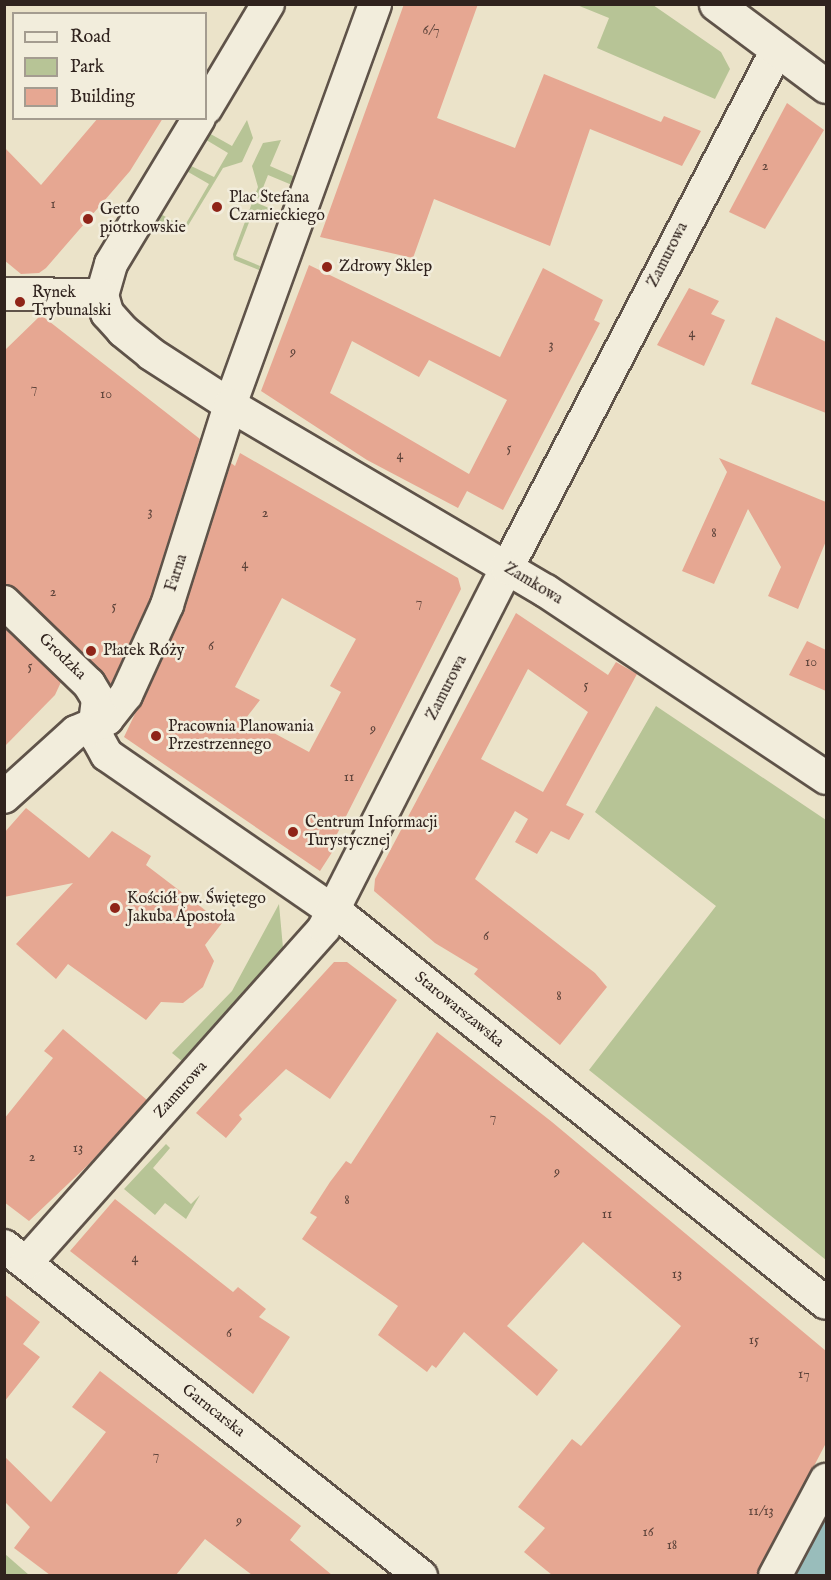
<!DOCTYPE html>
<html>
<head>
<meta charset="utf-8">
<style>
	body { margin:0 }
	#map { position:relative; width:831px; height:1580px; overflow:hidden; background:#ebe3c9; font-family:"IM FELL English",serif }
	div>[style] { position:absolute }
	.green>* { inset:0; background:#b7c496 }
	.river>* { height:63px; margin:-31.5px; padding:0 31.5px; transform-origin:31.5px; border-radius:31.5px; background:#99bdbb }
	.building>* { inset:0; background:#e6a792 }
	.roads { filter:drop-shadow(2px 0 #5f5349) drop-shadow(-2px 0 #5f5349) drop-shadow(0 2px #5f5349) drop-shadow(0 -2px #5f5349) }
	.street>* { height:32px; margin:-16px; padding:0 16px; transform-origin:16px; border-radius:16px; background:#f2eddc }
	.secondary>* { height:33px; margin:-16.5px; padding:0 16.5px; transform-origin:16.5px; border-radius:16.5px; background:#f2eddc }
	.dots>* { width:16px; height:16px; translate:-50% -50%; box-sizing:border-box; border:3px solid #f2eddc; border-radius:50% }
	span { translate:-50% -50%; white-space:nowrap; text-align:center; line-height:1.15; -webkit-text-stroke:5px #f2eddc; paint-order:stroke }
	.number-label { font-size:14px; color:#5e443b }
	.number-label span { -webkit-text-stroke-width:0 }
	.poi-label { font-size:16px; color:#30231e }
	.left { translate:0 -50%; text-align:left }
	.street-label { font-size:16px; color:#30231e }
	.frame { position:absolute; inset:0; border:6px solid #30231e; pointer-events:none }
	.legend { position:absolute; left:12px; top:12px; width:195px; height:108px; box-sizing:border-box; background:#f2eddc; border:2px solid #a49c90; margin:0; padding:8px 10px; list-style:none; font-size:18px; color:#30231e }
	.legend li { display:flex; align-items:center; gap:12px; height:30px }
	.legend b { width:30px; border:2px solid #a49c90 }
</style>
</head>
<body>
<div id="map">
	<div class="green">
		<i style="clip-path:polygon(577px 5px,653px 5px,721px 52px,730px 69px,715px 99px,597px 48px,609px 18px)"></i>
		<i style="clip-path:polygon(247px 120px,253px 138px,242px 162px,223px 168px,186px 229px,180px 231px,154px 218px,157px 212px,184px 227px,209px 184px,183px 169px,187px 164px,214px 177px,228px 153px,203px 138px,207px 132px,232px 146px)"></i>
		<i style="clip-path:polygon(281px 140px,270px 166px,295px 177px,292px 185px,268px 175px,257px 203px,281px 213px,278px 221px,253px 212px,236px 256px,260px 266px,259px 270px,234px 260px,233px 254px,258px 187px,252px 166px,263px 143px)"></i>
		<i style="clip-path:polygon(656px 706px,826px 820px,826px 1260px,589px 1070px,716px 906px,595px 812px)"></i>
		<i style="clip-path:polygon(279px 904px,283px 948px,183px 1062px,172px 1053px,232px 991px)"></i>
		<i style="clip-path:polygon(166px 1144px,170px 1148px,153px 1168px,191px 1204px,200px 1195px,186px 1219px,165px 1203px,155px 1215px,124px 1189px)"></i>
		<i style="clip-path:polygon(4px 1554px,5px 1554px,29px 1575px,5px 1575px)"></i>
	</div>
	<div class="river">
		<i style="left:813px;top:1576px;width:29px;rotate:-63deg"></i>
	</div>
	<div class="building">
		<i style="clip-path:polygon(404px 4px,478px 4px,437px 118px,515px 148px,544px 74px,661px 122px,664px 116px,701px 131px,682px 166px,590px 129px,550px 246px,434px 199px,413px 258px,320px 237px)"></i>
		<i style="clip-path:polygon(787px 103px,824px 130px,765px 229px,729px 212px)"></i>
		<i style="clip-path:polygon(98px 118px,163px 118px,130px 171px,46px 268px,39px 273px,21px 274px,4px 260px,4px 147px,41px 185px)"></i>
		<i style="clip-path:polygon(evenodd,309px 265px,500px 357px,543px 268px,603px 300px,594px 320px,600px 323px,503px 510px,467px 491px,458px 508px,367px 460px,261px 391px,309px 265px,352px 341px,419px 377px,429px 360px,507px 400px,469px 474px,330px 393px,352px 341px)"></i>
		<i style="clip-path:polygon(689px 288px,719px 301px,711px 314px,725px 320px,704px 366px,657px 345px)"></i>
		<i style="clip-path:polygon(41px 315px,200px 439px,150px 599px,111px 684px,16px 589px,4px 585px,4px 351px)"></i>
		<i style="clip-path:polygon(776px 317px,826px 342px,826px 413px,751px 384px)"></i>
		<i style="clip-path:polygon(evenodd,240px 453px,458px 578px,461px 589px,334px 840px,338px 843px,320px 871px,124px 737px,183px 612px,231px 463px,235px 466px,240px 453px,282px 598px,356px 639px,330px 686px,341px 692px,309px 752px,246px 718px,260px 700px,235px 687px,282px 598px)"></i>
		<i style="clip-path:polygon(719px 458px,826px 502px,826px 541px,798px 609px,768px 596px,781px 567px,748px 509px,714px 584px,682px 571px,727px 472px)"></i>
		<i style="clip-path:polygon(evenodd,516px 613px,608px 675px,616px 662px,637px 674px,566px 805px,584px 814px,569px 840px,551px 831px,537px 854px,515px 842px,528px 819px,515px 811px,475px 879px,595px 973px,607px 987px,560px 1045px,474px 974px,478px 969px,435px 943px,374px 891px,375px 879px,516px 613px,528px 669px,588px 712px,543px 792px,481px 759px,528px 669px)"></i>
		<i style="clip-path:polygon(4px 627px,61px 682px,55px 695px,4px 747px)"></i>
		<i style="clip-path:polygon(807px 641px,826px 650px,826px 691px,789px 675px)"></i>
		<i style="clip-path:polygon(26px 808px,89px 858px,112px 831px,151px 856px,146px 865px,222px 923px,205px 945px,214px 961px,203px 987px,183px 1003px,161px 1002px,146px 1020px,68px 964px,56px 979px,16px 944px,73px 883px,4px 897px,4px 833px)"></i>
		<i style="clip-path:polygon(334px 962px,347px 962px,397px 1000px,330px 1099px,286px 1069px,239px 1115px,242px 1119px,226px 1138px,196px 1113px)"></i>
		<i style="clip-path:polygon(63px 1029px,147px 1100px,89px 1164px,29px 1221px,4px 1202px,4px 1119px,53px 1058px,44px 1051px)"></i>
		<i style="clip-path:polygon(437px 1032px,552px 1122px,826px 1351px,826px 1443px,757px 1575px,552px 1575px,524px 1552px,545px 1528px,518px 1507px,572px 1439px,581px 1446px,681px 1326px,583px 1242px,507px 1326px,558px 1370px,537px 1396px,464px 1332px,436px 1368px,432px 1365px,427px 1372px,378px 1335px,398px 1306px,302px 1239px,317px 1217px,310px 1213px,330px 1182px,346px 1161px,351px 1164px)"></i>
		<i style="clip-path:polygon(115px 1199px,233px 1292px,238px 1287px,266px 1309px,259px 1317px,290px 1337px,253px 1394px,70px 1251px)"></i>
		<i style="clip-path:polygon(4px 1294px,40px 1322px,23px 1344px,40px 1357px,4px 1402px)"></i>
		<i style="clip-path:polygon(100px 1371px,301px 1526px,290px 1540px,332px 1575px,252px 1575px,205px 1539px,176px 1575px,50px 1575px,14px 1548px,30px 1527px,4px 1501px,4px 1456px,51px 1502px,106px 1432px,72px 1407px)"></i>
	</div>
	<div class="roads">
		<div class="street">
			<i style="left:206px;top:108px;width:121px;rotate:-59.2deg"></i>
			<i style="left:199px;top:118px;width:170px;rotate:121.1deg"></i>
			<i style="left:111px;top:264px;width:32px;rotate:106deg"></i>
			<i style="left:102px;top:295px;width:19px;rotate:74deg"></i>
			<i style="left:107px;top:313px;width:24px;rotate:48deg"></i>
			<i style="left:123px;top:331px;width:36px;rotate:39deg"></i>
			<i style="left:151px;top:354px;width:94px;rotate:32.8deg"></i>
			<i style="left:230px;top:405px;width:426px;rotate:-70.1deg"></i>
			<i style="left:4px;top:294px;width:98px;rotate:0.6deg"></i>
			<i style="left:4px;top:602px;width:118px;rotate:44deg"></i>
			<i style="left:89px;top:684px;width:17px;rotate:59deg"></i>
			<i style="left:98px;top:699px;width:25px;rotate:97deg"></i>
			<i style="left:95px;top:724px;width:15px;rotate:79deg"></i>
			<i style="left:98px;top:739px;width:18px;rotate:61deg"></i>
			<i style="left:107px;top:755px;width:289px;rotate:34.6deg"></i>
			<i style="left:345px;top:919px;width:615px;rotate:38.6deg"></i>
			<i style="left:4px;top:797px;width:97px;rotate:-42.1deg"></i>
			<i style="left:76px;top:732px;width:34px;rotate:-23deg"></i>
			<i style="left:107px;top:719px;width:31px;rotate:-52deg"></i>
			<i style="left:126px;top:695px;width:99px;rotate:-65.5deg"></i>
			<i style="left:167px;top:605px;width:210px;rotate:-72.5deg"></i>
			<i style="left:230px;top:405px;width:367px;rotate:30.5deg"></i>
			<i style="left:546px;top:591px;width:337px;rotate:33.7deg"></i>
			<i style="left:4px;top:1246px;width:532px;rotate:38.36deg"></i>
			<i style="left:26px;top:1263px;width:448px;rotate:-48.3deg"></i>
			<i style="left:324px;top:928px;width:404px;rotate:-63.1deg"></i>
			<i style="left:507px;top:568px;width:584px;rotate:-62.47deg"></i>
			<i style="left:775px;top:1576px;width:109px;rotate:-62deg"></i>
		</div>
		<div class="secondary">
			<i style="left:716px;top:4px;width:137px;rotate:36.7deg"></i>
		</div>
	</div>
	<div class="dots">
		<i style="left:217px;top:207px;background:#8f2418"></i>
		<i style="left:88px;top:219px;background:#8f2418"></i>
		<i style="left:327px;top:267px;background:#8f2418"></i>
		<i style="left:20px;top:302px;background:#8f2418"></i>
		<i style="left:91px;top:651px;background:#8f2418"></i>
		<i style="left:156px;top:736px;background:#8f2418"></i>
		<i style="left:293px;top:832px;background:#8f2418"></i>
		<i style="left:115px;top:908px;background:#8f2418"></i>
	</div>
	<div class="number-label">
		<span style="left:431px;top:30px">6/7</span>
		<span style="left:765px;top:166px">2</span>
		<span style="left:53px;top:204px">1</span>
		<span style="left:692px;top:333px">4</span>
		<span style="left:551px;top:345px">3</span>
		<span style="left:293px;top:352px">9</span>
		<span style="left:34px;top:388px">7</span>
		<span style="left:106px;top:394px">10</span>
		<span style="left:509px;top:448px">5</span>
		<span style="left:400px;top:455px">4</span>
		<span style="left:150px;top:512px">3</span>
		<span style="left:265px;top:513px">2</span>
		<span style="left:714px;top:533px">8</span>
		<span style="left:245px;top:564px">4</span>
		<span style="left:53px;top:592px">2</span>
		<span style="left:419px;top:602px">7</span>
		<span style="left:114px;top:606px">5</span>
		<span style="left:211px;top:646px">6</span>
		<span style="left:811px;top:662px">10</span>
		<span style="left:30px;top:666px">5</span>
		<span style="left:586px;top:685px">5</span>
		<span style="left:373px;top:729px">9</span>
		<span style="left:349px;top:777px">11</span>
		<span style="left:486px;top:936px">6</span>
		<span style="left:559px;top:996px">8</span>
		<span style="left:493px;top:1117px">7</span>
		<span style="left:78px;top:1148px">13</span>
		<span style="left:32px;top:1157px">2</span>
		<span style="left:557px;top:1172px">9</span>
		<span style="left:347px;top:1200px">8</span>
		<span style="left:607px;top:1214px">11</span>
		<span style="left:135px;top:1258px">4</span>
		<span style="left:677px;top:1274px">13</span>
		<span style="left:229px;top:1333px">6</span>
		<span style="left:754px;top:1340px">15</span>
		<span style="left:804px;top:1374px">17</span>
		<span style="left:156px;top:1455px">7</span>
		<span style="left:761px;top:1511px">11/13</span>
		<span style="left:239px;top:1521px">9</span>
		<span style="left:648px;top:1532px">16</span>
		<span style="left:672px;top:1545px">18</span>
	</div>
	<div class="poi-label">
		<span class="left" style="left:229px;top:207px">Plac Stefana<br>Czarnieckiego</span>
		<span class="left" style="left:100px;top:219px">Getto<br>piotrkowskie</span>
		<span class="left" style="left:339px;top:267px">Zdrowy Sklep</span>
		<span class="left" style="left:32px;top:302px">Rynek<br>Trybunalski</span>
		<span class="left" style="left:103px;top:651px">Płatek Róży</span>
		<span class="left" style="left:168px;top:736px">Pracownia Planowania<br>Przestrzennego</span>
		<span class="left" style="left:305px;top:832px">Centrum Informacji<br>Turystycznej</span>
		<span class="left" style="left:127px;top:908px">Kościół pw. Świętego<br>Jakuba Apostoła</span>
	</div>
	<div class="street-label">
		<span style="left:668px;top:255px;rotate:-63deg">Zamurowa</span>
		<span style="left:177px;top:573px;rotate:-72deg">Farna</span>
		<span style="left:533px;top:584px;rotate:31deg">Zamkowa</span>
		<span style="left:62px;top:657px;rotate:44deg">Grodzka</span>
		<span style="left:447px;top:688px;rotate:-63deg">Zamurowa</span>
		<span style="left:459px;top:1010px;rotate:39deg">Starowarszawska</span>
		<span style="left:181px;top:1090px;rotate:-48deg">Zamurowa</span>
		<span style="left:213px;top:1411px;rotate:38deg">Garncarska</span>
	</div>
	<div class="frame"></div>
	<ul class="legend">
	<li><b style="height:8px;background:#f2eddc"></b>Road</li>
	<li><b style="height:16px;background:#b7c496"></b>Park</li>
	<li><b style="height:16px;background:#e6a792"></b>Building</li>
	</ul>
</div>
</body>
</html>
